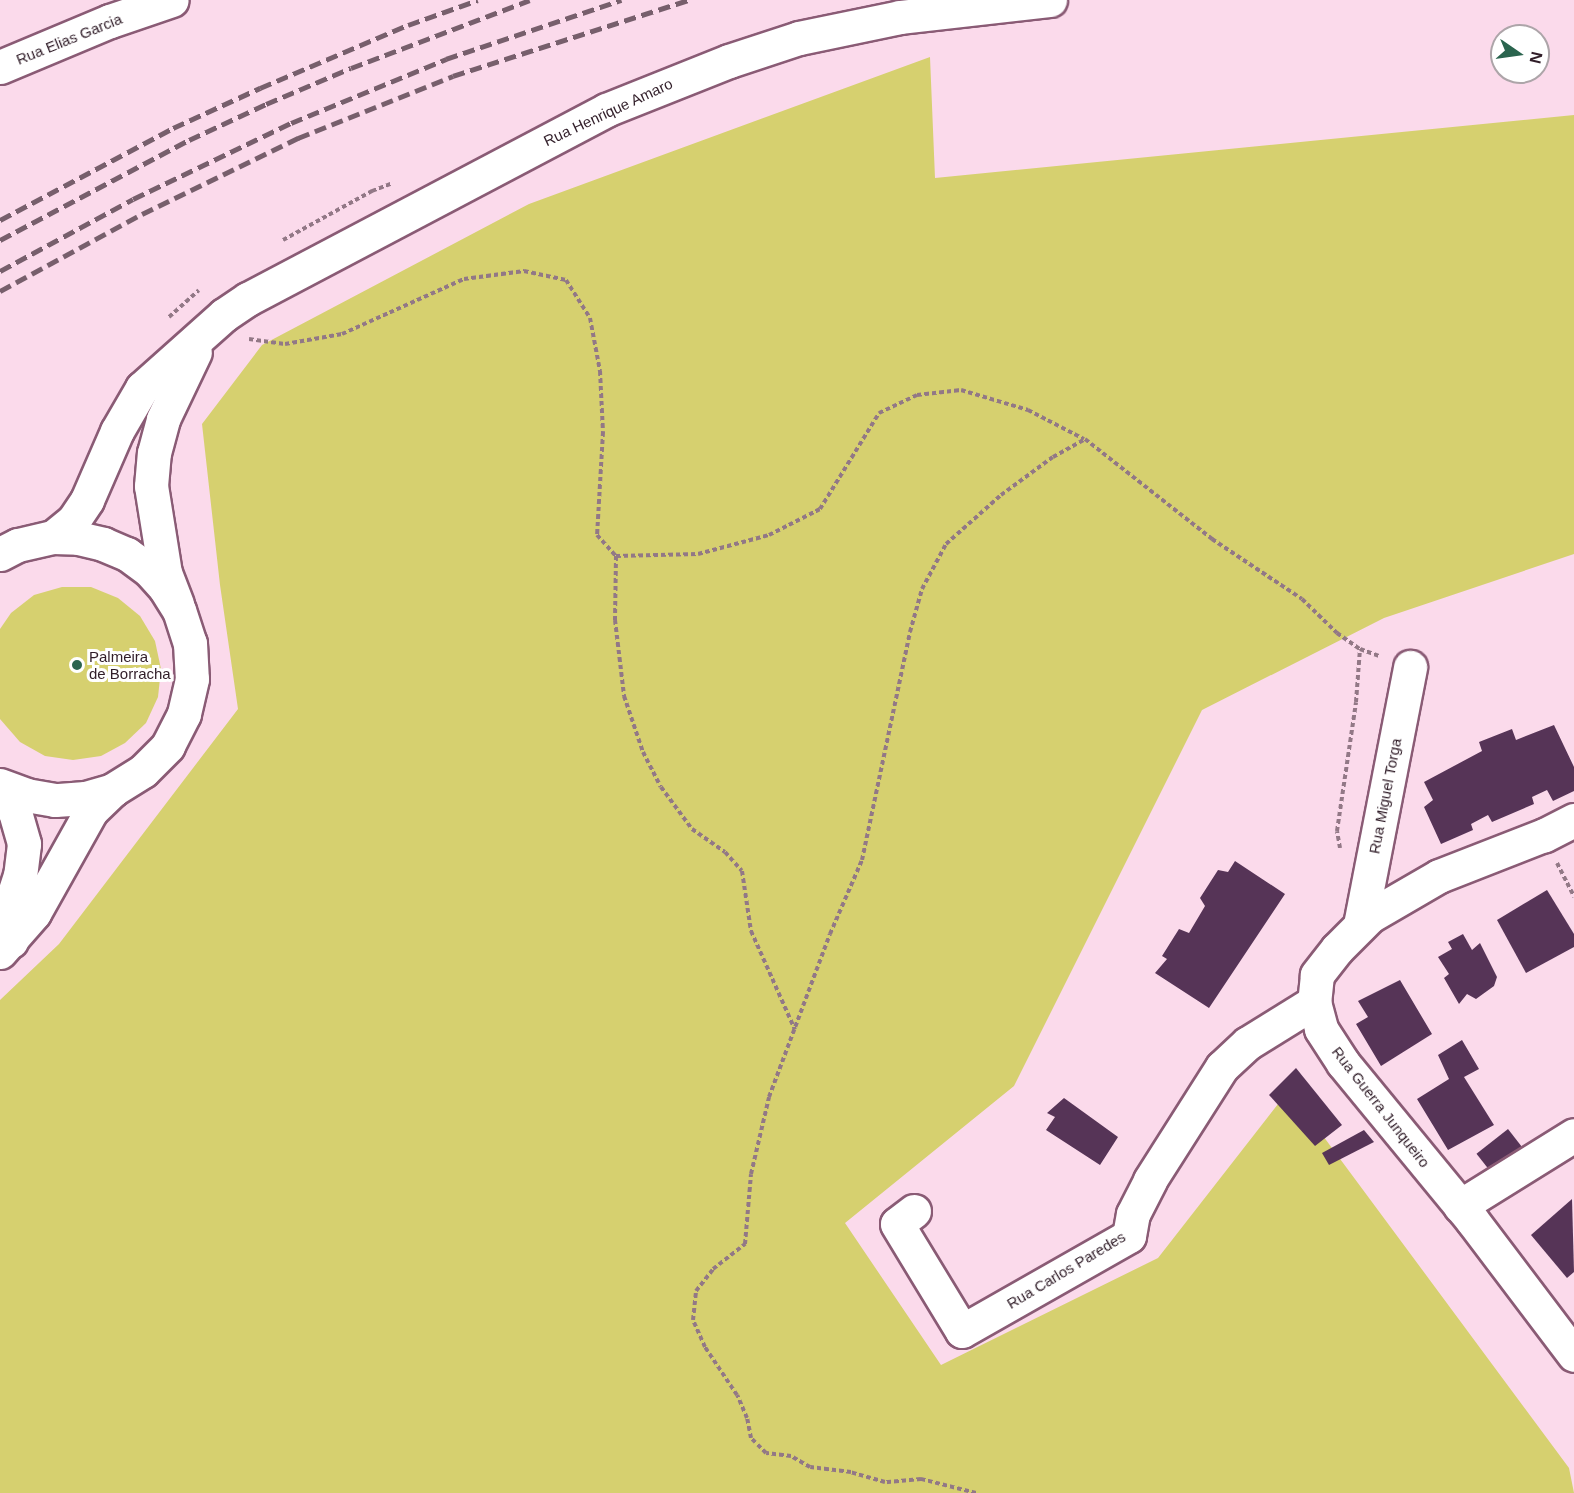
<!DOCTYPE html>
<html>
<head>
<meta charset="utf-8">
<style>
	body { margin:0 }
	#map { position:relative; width:1574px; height:1493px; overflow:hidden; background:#fbdaeb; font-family:Arial,sans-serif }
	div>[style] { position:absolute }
	.green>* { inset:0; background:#d6d06f }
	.building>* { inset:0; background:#563457; transform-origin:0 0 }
	.path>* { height:4px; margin-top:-2px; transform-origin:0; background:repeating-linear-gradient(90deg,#927886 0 4.5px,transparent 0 7.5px) }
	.roads { filter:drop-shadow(2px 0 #8a5b75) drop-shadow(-2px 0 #8a5b75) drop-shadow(0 2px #8a5b75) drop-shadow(0 -2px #8a5b75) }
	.minor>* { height:33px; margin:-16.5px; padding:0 16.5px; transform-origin:16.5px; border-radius:16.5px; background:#fff }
	.major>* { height:33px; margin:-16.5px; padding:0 16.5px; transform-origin:16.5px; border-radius:16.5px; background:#fff }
	.rail>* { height:4.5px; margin-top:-2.25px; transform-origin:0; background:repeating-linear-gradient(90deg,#775f6c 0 12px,transparent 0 18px) }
	.dots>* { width:16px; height:16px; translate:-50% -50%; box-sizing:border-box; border:3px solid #fff; border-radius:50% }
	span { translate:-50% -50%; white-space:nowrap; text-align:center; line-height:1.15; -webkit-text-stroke:6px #fff; paint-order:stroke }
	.street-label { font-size:15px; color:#311e29 }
	.poi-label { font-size:15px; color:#311e29 }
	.left { translate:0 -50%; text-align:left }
	.north { position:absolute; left:1490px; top:24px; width:60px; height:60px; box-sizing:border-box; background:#fff; border:2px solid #ada5a9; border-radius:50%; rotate:103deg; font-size:16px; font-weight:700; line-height:24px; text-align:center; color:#311e29 }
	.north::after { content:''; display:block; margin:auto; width:21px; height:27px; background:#2a644e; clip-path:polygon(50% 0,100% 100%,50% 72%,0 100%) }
</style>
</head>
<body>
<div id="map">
	<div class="green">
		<i style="clip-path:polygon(930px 57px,935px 178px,1574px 115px,1574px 554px,1384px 618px,1202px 710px,1014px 1086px,845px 1223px,941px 1365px,1158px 1258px,1289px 1090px,1569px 1468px,1574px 1493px,0 1493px,0 1000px,59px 944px,238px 709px,220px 585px,202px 424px,262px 345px,529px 204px)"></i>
		<i style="clip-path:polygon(62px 587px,91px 587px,118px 598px,140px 616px,155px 641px,161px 669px,158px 697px,146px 723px,125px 743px,101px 756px,73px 760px,45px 756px,20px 742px,0 719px,0 629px,11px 613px,34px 595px)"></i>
	</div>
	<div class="building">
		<i style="clip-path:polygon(1554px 725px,1574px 767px,1574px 791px,1553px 801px,1547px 790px,1532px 797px,1534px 804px,1492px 822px,1488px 815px,1471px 824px,1473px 830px,1441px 844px,1424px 807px,1433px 800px,1424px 782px,1482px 751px,1479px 742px,1512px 729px,1516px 740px)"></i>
		<i style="clip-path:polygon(1235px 861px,1285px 894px,1209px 1008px,1155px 973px,1167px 959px,1162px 956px,1179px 929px,1189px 933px,1205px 906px,1200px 898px,1218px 870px,1228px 872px)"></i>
		<i style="clip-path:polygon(1547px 890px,1574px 934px,1574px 947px,1526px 973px,1497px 920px)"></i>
		<i style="clip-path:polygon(1463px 934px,1472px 950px,1480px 943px,1497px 977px,1494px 986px,1476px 999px,1467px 994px,1459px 1004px,1444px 978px,1449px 974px,1438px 957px,1452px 949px,1448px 942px)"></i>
		<i style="clip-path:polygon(1400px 980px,1432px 1034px,1381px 1066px,1356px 1024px,1368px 1017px,1358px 1001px)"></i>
		<i style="clip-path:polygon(1462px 1040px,1479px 1069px,1464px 1077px,1494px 1125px,1448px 1150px,1417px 1099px,1449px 1079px,1438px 1055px)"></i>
		<i style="clip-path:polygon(1296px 1068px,1342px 1125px,1315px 1146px,1269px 1095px)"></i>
		<i style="clip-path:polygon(1064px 1098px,1118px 1137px,1100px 1165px,1046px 1130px,1055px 1117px,1047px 1113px)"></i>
		<i style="left:1508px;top:1129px;width:24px;height:40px;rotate:52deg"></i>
		<i style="clip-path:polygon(1364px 1130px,1374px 1142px,1329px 1165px,1322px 1153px)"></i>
		<i style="clip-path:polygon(1572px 1199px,1574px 1272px,1567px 1278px,1531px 1235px)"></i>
	</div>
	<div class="path">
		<i style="left:283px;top:240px;width:102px;rotate:-28.8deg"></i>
		<i style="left:372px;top:191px;width:22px;rotate:-21deg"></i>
		<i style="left:169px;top:317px;width:40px;rotate:-42deg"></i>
		<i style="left:249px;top:339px;width:36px;rotate:8deg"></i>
		<i style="left:285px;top:344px;width:58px;rotate:-10deg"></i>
		<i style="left:342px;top:334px;width:134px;rotate:-24.3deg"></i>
		<i style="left:464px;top:279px;width:61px;rotate:-7.6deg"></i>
		<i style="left:524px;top:271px;width:43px;rotate:12.1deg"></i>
		<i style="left:566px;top:280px;width:45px;rotate:57.7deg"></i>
		<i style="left:590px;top:318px;width:54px;rotate:79.3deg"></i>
		<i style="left:600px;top:371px;width:61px;rotate:87.2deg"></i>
		<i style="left:603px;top:432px;width:103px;rotate:93.3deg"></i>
		<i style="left:597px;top:535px;width:28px;rotate:48deg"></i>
		<i style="left:616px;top:556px;width:82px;rotate:-1.4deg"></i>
		<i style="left:698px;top:554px;width:73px;rotate:-15deg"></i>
		<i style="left:769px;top:535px;width:57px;rotate:-27deg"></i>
		<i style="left:820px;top:509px;width:113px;rotate:-58.4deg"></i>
		<i style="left:879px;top:413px;width:42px;rotate:-25.3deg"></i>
		<i style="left:917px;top:395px;width:44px;rotate:-6.5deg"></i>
		<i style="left:961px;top:390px;width:70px;rotate:16.6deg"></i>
		<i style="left:1028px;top:410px;width:63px;rotate:27.4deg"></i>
		<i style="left:616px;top:556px;width:64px;rotate:90.9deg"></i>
		<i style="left:615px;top:620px;width:77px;rotate:83.2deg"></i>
		<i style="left:624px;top:696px;width:59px;rotate:71.3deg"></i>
		<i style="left:643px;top:752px;width:39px;rotate:63deg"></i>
		<i style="left:661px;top:787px;width:52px;rotate:53.6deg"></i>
		<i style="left:692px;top:829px;width:40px;rotate:34.9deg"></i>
		<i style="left:725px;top:852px;width:25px;rotate:48deg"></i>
		<i style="left:742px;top:871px;width:61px;rotate:81.5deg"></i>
		<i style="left:751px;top:931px;width:108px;rotate:66deg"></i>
		<i style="left:1340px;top:848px;width:17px;rotate:-100deg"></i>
		<i style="left:1337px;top:831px;width:130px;rotate:-81.6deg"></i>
		<i style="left:1356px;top:702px;width:53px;rotate:-85.7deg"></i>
		<i style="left:1557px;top:863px;width:38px;rotate:63deg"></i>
		<i style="left:976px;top:1493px;width:57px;rotate:-165.7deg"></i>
		<i style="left:921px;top:1479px;width:36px;rotate:175deg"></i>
		<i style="left:885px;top:1482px;width:35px;rotate:-164deg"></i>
		<i style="left:851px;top:1472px;width:41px;rotate:-173deg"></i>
		<i style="left:810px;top:1467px;width:22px;rotate:-150deg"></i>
		<i style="left:791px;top:1456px;width:25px;rotate:-173deg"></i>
		<i style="left:766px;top:1453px;width:21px;rotate:-135deg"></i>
		<i style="left:751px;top:1438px;width:20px;rotate:-101deg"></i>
		<i style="left:747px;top:1418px;width:25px;rotate:-113deg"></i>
		<i style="left:737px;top:1395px;width:58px;rotate:-123.7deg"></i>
		<i style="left:705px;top:1347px;width:30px;rotate:-114deg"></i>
		<i style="left:693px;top:1320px;width:29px;rotate:-84deg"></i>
		<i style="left:696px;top:1291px;width:28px;rotate:-52deg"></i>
		<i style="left:713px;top:1269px;width:41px;rotate:-38deg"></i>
		<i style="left:745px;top:1244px;width:70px;rotate:-85.1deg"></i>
		<i style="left:751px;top:1174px;width:79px;rotate:-76.8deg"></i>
		<i style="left:769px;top:1097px;width:174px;rotate:-69.5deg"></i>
		<i style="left:830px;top:934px;width:81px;rotate:-66.6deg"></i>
		<i style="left:862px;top:860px;width:233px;rotate:-78.1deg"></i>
		<i style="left:910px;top:632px;width:45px;rotate:-74.4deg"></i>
		<i style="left:922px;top:589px;width:51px;rotate:-61.9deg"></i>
		<i style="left:946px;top:544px;width:74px;rotate:-41.7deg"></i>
		<i style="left:1001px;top:495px;width:64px;rotate:-36.2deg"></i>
		<i style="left:1053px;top:457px;width:37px;rotate:-29deg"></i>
		<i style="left:1085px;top:439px;width:162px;rotate:38.2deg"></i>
		<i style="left:1212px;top:539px;width:108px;rotate:33.7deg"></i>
		<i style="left:1302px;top:599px;width:49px;rotate:44.2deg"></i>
		<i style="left:1337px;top:633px;width:28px;rotate:35deg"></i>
		<i style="left:1360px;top:649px;width:20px;rotate:20deg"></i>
	</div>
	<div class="roads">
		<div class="minor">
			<i style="left:0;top:67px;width:119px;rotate:-22.7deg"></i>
			<i style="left:110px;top:21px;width:65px;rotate:-18.7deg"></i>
			<i style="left:53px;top:537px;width:26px;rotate:-39deg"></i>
			<i style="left:73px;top:521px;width:25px;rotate:-56deg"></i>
			<i style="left:87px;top:500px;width:75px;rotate:-66.5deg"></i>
			<i style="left:117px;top:431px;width:50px;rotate:-59.8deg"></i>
			<i style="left:142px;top:388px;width:110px;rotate:-41.7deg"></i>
			<i style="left:224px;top:315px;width:29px;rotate:-34deg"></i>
			<i style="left:248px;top:299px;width:405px;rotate:-27.8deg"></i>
			<i style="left:606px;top:110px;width:132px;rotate:-21.7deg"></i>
			<i style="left:729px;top:61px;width:74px;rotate:-18.2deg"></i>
			<i style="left:799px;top:38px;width:103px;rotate:-11.7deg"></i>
			<i style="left:900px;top:17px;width:151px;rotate:-6.5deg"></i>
			<i style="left:177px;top:604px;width:33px;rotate:-111deg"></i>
			<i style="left:165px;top:573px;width:88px;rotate:-99.1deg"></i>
			<i style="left:151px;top:486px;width:33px;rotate:-85deg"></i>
			<i style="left:154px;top:453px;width:35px;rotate:-75deg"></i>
			<i style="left:163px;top:419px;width:74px;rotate:-64.5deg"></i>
			<i style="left:1574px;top:820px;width:34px;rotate:153deg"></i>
			<i style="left:1544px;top:835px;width:113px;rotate:158.7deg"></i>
			<i style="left:1439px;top:876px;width:80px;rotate:149.9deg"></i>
			<i style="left:1370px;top:916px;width:47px;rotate:135deg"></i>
			<i style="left:1337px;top:949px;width:33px;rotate:128deg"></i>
			<i style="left:1317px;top:975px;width:27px;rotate:96deg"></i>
			<i style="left:1314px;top:1002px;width:28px;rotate:75deg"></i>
			<i style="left:1321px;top:1029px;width:40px;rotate:57.1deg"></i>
			<i style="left:1343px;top:1063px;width:203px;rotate:50.6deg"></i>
			<i style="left:1472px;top:1220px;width:169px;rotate:52.9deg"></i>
			<i style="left:1360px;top:925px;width:263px;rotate:-79deg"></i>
			<i style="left:1460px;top:1206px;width:134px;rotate:-31.9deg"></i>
			<i style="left:914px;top:1211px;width:21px;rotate:143deg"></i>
			<i style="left:897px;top:1224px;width:125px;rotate:58.7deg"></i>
			<i style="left:962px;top:1331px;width:192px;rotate:-29.6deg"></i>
			<i style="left:1129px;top:1236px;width:22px;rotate:-80deg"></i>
			<i style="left:1133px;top:1214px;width:38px;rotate:-63deg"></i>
			<i style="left:1150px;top:1180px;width:134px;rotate:-57.5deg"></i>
			<i style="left:1222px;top:1067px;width:35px;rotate:-43deg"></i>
			<i style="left:1248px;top:1043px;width:78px;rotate:-31.8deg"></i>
		</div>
		<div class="major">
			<i style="left:0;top:554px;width:20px;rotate:-27deg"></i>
			<i style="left:18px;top:545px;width:36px;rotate:-13deg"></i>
			<i style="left:53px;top:537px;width:25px;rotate:2deg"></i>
			<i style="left:78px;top:538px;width:26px;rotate:13deg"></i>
			<i style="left:103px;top:544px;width:26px;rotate:23deg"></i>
			<i style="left:127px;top:554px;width:26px;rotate:36deg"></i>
			<i style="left:148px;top:569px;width:25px;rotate:48deg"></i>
			<i style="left:165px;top:588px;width:26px;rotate:58deg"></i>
			<i style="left:179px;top:610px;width:35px;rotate:72deg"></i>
			<i style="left:190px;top:643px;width:36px;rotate:87deg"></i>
			<i style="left:192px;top:679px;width:36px;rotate:103deg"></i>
			<i style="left:184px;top:714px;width:36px;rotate:117deg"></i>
			<i style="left:168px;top:746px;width:35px;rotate:135deg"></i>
			<i style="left:143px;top:771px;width:36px;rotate:148deg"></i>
			<i style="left:113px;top:790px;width:29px;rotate:164deg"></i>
			<i style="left:85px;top:798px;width:30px;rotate:176deg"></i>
			<i style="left:55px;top:800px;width:28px;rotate:-170deg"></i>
			<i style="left:27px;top:795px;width:29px;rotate:-160deg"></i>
			<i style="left:0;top:786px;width:30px;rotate:60deg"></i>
			<i style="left:15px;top:812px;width:33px;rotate:74deg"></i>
			<i style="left:24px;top:844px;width:31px;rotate:97deg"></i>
			<i style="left:20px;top:875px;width:33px;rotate:108deg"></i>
			<i style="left:10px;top:906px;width:35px;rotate:88deg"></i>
			<i style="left:0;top:952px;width:52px;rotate:-48.9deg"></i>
			<i style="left:34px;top:913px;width:117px;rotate:-60.8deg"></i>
			<i style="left:91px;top:811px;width:30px;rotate:-44deg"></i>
		</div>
	</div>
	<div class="rail">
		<i style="left:0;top:220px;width:196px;rotate:-28deg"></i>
		<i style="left:173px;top:128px;width:96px;rotate:-24.7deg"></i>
		<i style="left:260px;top:88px;width:161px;rotate:-23.1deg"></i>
		<i style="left:408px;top:25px;width:74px;rotate:-19.7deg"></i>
		<i style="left:0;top:240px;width:214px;rotate:-27.9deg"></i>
		<i style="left:189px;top:140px;width:85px;rotate:-25.1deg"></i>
		<i style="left:266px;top:104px;width:92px;rotate:-23deg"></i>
		<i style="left:351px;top:68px;width:191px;rotate:-20.8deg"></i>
		<i style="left:0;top:271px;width:151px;rotate:-28.4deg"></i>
		<i style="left:133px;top:199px;width:175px;rotate:-25.7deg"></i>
		<i style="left:291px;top:123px;width:168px;rotate:-22.4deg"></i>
		<i style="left:446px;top:59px;width:185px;rotate:-18.6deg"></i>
		<i style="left:0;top:291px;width:162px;rotate:-28.5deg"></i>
		<i style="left:142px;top:214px;width:174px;rotate:-26deg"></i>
		<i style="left:298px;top:138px;width:167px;rotate:-21.8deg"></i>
		<i style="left:453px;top:76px;width:248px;rotate:-17.9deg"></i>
	</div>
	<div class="dots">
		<i style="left:77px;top:665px;background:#2a644e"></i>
	</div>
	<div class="street-label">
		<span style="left:69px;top:39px;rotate:-22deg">Rua Elias Garcia</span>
		<span style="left:608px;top:112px;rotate:-25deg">Rua Henrique Amaro</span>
		<span style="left:1385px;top:796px;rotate:-79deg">Rua Miguel Torga</span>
		<span style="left:1381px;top:1107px;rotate:52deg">Rua Guerra Junqueiro</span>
		<span style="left:1066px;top:1270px;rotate:-31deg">Rua Carlos Paredes</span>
	</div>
	<div class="poi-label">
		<span class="left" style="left:89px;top:665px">Palmeira<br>de Borracha</span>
	</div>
	<div class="north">N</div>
</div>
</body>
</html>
